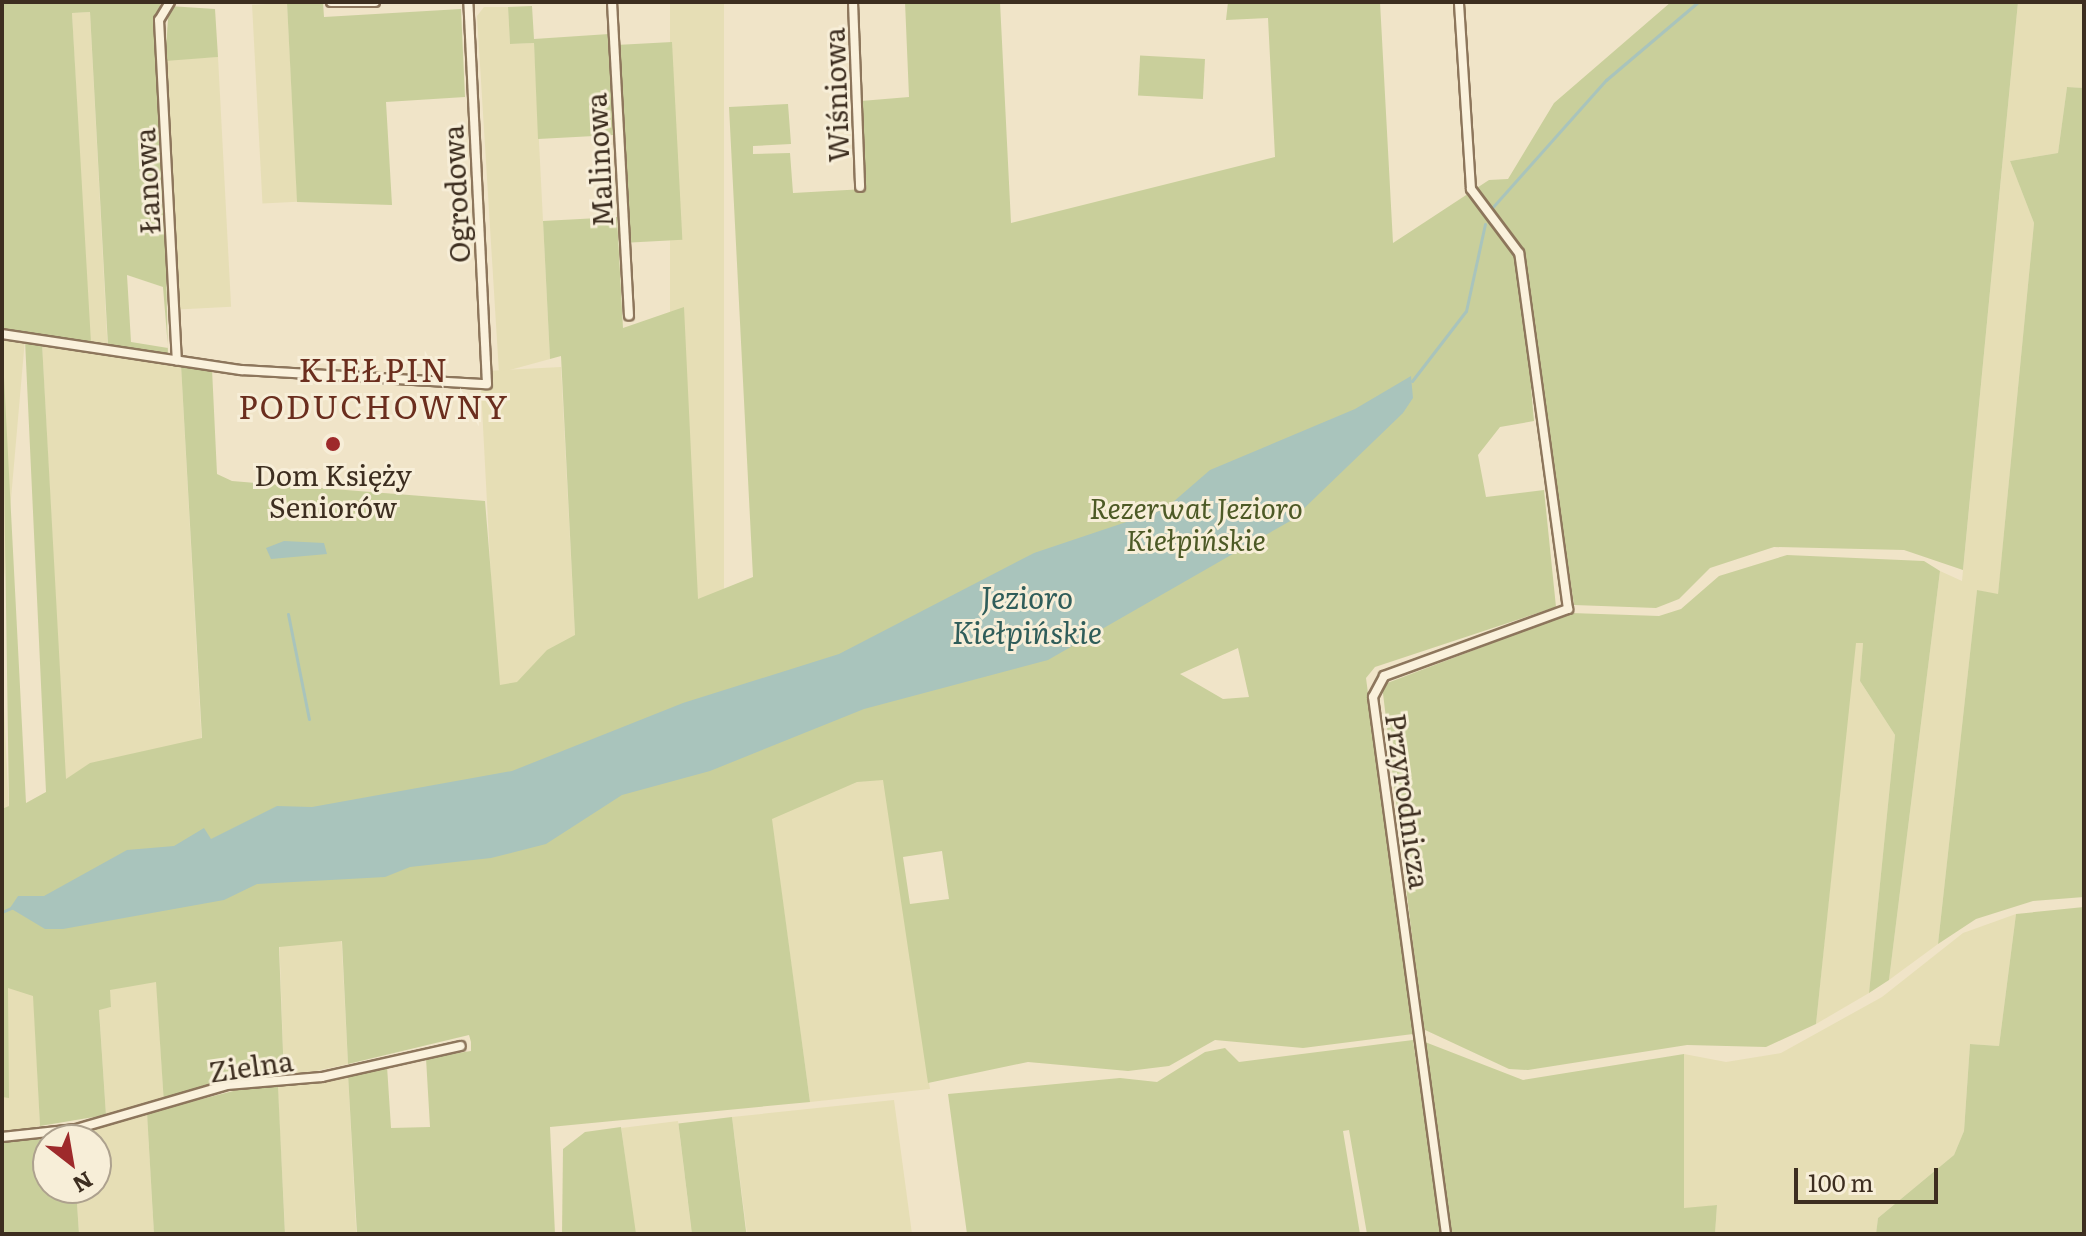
<!DOCTYPE html>
<html>
<head>
<meta charset="utf-8">
<style>
	body { margin:0 }
	#map { position:relative; width:2086px; height:1236px; overflow:hidden; background:#f0e4c8; font-family:Literata,serif }
	div>[style] { position:absolute }
	.farmland>* { inset:0; background:#e6deb5; transform-origin:0 0 }
	.green>* { inset:0; background:#c9cf9b; transform-origin:0 0 }
	.water>* { inset:0; background:#a9c4bc }
	.stream>* { height:3px; margin:-1.5px; padding:0 1.5px; transform-origin:1.5px; border-radius:1.5px; background:#a9c4bc }
	.roads { filter:drop-shadow(2px 0 #8d765c) drop-shadow(-2px 0 #8d765c) drop-shadow(0 2px #8d765c) drop-shadow(0 -2px #8d765c) }
	.street>* { height:8px; margin:-4px; padding:0 4px; transform-origin:4px; border-radius:4px; background:#faf1dc }
	.dots>* { width:22px; height:22px; translate:-50% -50%; box-sizing:border-box; border:4px solid #f7eed8; border-radius:50% }
	span { translate:-50% -50%; white-space:nowrap; text-align:center; line-height:1.15; -webkit-text-stroke:6px #f7eed8; paint-order:stroke }
	.street-label { font-size:28px; color:#3d2e20 }
	.poi-label { font-size:28px; color:#3d2e20 }
	.park-label { font-size:28px; color:#4d5a26; font-style:italic }
	.water-label { font-size:30px; color:#2f5d5a; font-style:italic }
	.quarter-label { font-size:32px; color:#6b2e1e; letter-spacing:2px }
	.frame { position:absolute; inset:0; border:4px solid #3d2e20; pointer-events:none }
	.north { position:absolute; left:32px; top:1124px; width:80px; height:80px; box-sizing:border-box; background:#f7eed8; border:2px solid #ada18e; border-radius:50%; rotate:149deg; font-size:22px; font-weight:700; line-height:32px; text-align:center; color:#3d2e20 }
	.north::after { content:''; display:block; margin:auto; width:28px; height:36px; background:#9e2a2b; clip-path:polygon(50% 0,100% 100%,50% 72%,0 100%) }
	.scale { position:absolute; left:1794px; top:1168px; width:144px; height:36px; box-sizing:border-box; border:4px solid #3d2e20; border-top:0; padding-left:10px; font-size:24px; line-height:28px; white-space:nowrap; color:#3d2e20; -webkit-text-stroke:6px #f7eed8; paint-order:stroke }
</style>
</head>
<body>
<div id="map">
	<div class="farmland">
		<i style="left:670px;top:2px;width:54px;height:605px"></i>
		<i style="clip-path:polygon(2018px 2px,2084px 2px,2084px 88px,2067px 87px,2058px 153px,2010px 161px,2034px 223px,1998px 595px,1977px 590px,1938px 944px,1889px 980px,1940px 571px,1962px 581px)"></i>
		<i style="left:287px;top:3px;width:199px;height:35px;rotate:87deg"></i>
		<i style="clip-path:polygon(484px 7px,508px 7px,510px 44px,534px 43px,550px 359px,499px 373px,477px 16px)"></i>
		<i style="left:90px;top:12px;width:334px;height:18px;rotate:87deg"></i>
		<i style="left:218px;top:57px;width:250px;height:53px;rotate:87deg"></i>
		<i style="left:4px;top:338px;width:21px;height:534px;rotate:5deg"></i>
		<i style="clip-path:polygon(42px 343px,181px 365px,205px 801px,69px 859px)"></i>
		<i style="left:561px;top:367px;width:331px;height:81px;rotate:87deg"></i>
		<i style="clip-path:polygon(1855px 643px,1863px 643px,1860px 681px,1895px 735px,1869px 993px,1816px 1024px)"></i>
		<i style="clip-path:polygon(2px 664px,12px 875px,2px 881px)"></i>
		<i style="clip-path:polygon(878px 741px,930px 1089px,810px 1102px,769px 801px)"></i>
		<i style="clip-path:polygon(339px 892px,348px 1064px,284px 1078px,278px 903px)"></i>
		<i style="clip-path:polygon(2016px 914px,1999px 1046px,1970px 1044px,1964px 1131px,1954px 1155px,1878px 1218px,1876px 1234px,1715px 1234px,1717px 1205px,1684px 1209px,1684px 1054px,1726px 1062px,1781px 1053px,1882px 997px,1963px 933px)"></i>
		<i style="clip-path:polygon(153px 926px,164px 1104px,106px 1115px,99px 1009px,111px 1007px,105px 935px)"></i>
		<i style="clip-path:polygon(31px 942px,40px 1126px,2px 1134px,7px 945px)"></i>
		<i style="left:348px;top:1074px;width:160px;height:71px;rotate:87deg"></i>
		<i style="clip-path:polygon(894px 1100px,912px 1234px,747px 1234px,732px 1117px)"></i>
		<i style="clip-path:polygon(147px 1113px,154px 1234px,79px 1234px,76px 1188px,96px 1188px,96px 1140px,73px 1140px,73px 1132px)"></i>
		<i style="left:678px;top:1121px;width:114px;height:57px;rotate:83deg"></i>
	</div>
	<div class="green">
		<i style="clip-path:polygon(evenodd,2px 2px,160px 2px,168px 356px,108px 346px,90px 12px,72px 13px,91px 343px,2px 330px,2px 2px,127px 275px,163px 287px,168px 348px,131px 342px,127px 275px)"></i>
		<i style="clip-path:polygon(323px 2px,324px 17px,461px 9px,465px 97px,386px 102px,392px 205px,297px 202px,287px 3px)"></i>
		<i style="clip-path:polygon(evenodd,905px 2px,1000px 2px,1011px 223px,1275px 157px,1268px 18px,1226px 20px,1228px 2px,1380px 2px,1393px 243px,1489px 180px,1508px 179px,1554px 103px,1671px 2px,2018px 2px,1963px 570px,1904px 550px,1774px 547px,1710px 568px,1679px 599px,1656px 608px,1574px 605px,1540px 376px,1531px 388px,1534px 421px,1500px 427px,1478px 455px,1486px 497px,1544px 490px,1556px 607px,1375px 667px,1366px 678px,1413px 1034px,1303px 1048px,1215px 1040px,1169px 1066px,1128px 1071px,1028px 1062px,928px 1083px,883px 780px,857px 782px,772px 819px,810px 1102px,550px 1127px,555px 1234px,357px 1234px,348px 1074px,387px 1066px,391px 1128px,430px 1127px,426px 1058px,471px 1051px,471px 1042px,469px 1035px,348px 1064px,342px 941px,279px 947px,284px 1078px,227px 1080px,164px 1104px,156px 982px,110px 990px,111px 1007px,99px 1010px,106px 1115px,40px 1126px,33px 996px,8px 988px,9px 1098px,2px 1097px,2px 809px,9px 806px,2px 338px,26px 803px,46px 792px,25px 340px,42px 343px,66px 779px,90px 763px,202px 738px,181px 365px,212px 369px,217px 474px,232px 481px,485px 501px,500px 685px,517px 682px,547px 650px,575px 635px,561px 356px,550px 359px,543px 221px,617px 217px,623px 328px,684px 307px,698px 599px,753px 577px,729px 107px,788px 104px,791px 144px,753px 146px,753px 154px,790px 153px,793px 193px,865px 189px,861px 101px,909px 97px,905px 2px,1238px 648px,1249px 697px,1223px 699px,1180px 674px,1238px 648px,905px 2px,942px 851px,949px 899px,910px 904px,903px 857px,942px 851px)"></i>
		<i style="clip-path:polygon(169px 6px,215px 9px,218px 57px,165px 61px)"></i>
		<i style="clip-path:polygon(532px 6px,534px 39px,609px 34px,613px 135px,538px 139px,534px 43px,510px 44px,508px 7px)"></i>
		<i style="left:672px;top:42px;width:198px;height:56px;rotate:87deg"></i>
		<i style="left:1205px;top:59px;width:40px;height:65px;rotate:93deg"></i>
		<i style="clip-path:polygon(2067px 87px,2084px 88px,2084px 897px,2033px 901px,1976px 919px,1938px 944px,1977px 590px,1998px 594px,2034px 223px,2010px 161px,2058px 153px)"></i>
		<i style="clip-path:polygon(1787px 555px,1924px 561px,1940px 571px,1889px 980px,1869px 993px,1895px 735px,1860px 681px,1863px 643px,1856px 643px,1816px 1024px,1766px 1047px,1687px 1045px,1528px 1070px,1509px 1069px,1423px 1029px,1382px 685px,1571px 613px,1659px 616px,1681px 609px,1719px 576px)"></i>
		<i style="clip-path:polygon(2084px 907px,2084px 1234px,1876px 1234px,1878px 1218px,1954px 1155px,1964px 1131px,1970px 1044px,1999px 1046px,2016px 914px)"></i>
		<i style="clip-path:polygon(1413px 1040px,1441px 1234px,1367px 1234px,1349px 1130px,1343px 1131px,1360px 1234px,967px 1234px,948px 1094px,1120px 1078px,1157px 1082px,1205px 1052px,1225px 1048px,1239px 1062px)"></i>
		<i style="clip-path:polygon(1425px 1042px,1523px 1080px,1684px 1054px,1684px 1208px,1717px 1205px,1715px 1234px,1451px 1234px)"></i>
		<i style="clip-path:polygon(253px 1086px,278px 1087px,285px 1234px,154px 1234px,147px 1113px)"></i>
		<i style="left:732px;top:1117px;width:118px;height:54px;rotate:83deg"></i>
		<i style="clip-path:polygon(621px 1127px,636px 1234px,562px 1234px,563px 1149px,585px 1132px)"></i>
		<i style="clip-path:polygon(73px 1132px,73px 1140px,48px 1140px,48px 1188px,76px 1188px,79px 1234px,2px 1234px,2px 1142px)"></i>
	</div>
	<div class="water">
		<i style="clip-path:polygon(1411px 376px,1413px 398px,1403px 413px,1292px 520px,1048px 660px,864px 709px,710px 771px,622px 795px,546px 844px,491px 858px,410px 867px,385px 877px,257px 884px,224px 900px,63px 929px,45px 929px,10px 908px,18px 896px,44px 896px,127px 850px,174px 846px,204px 828px,211px 839px,277px 806px,312px 807px,512px 771px,683px 703px,839px 654px,1034px 553px,1165px 509px,1210px 470px,1355px 409px)"></i>
		<i style="clip-path:polygon(284px 541px,324px 543px,327px 554px,271px 559px,266px 548px)"></i>
	</div>
	<div class="stream">
		<i style="left:1491px;top:209px;width:173px;rotate:-48.3deg"></i>
		<i style="left:1606px;top:80px;width:121px;rotate:-40.3deg"></i>
		<i style="left:1412px;top:381px;width:88px;rotate:-52.4deg"></i>
		<i style="left:1466px;top:311px;width:89px;rotate:-77.7deg"></i>
		<i style="left:288px;top:614px;width:107px;rotate:78.7deg"></i>
		<i style="left:2px;top:912px;width:12px;rotate:-24deg"></i>
	</div>
	<div class="roads">
		<div class="street">
			<i style="left:170px;top:2px;width:21px;rotate:121deg"></i>
			<i style="left:159px;top:20px;width:341px;rotate:87deg"></i>
			<i style="left:331px;top:2px;width:44px"></i>
			<i style="left:612px;top:2px;width:314px;rotate:86.9deg"></i>
			<i style="left:853px;top:2px;width:185px;rotate:87.8deg"></i>
			<i style="left:2px;top:334px;width:242px;rotate:8.6deg"></i>
			<i style="left:241px;top:370px;width:246px;rotate:3.3deg"></i>
			<i style="left:487px;top:384px;width:382px;rotate:-92.8deg"></i>
			<i style="left:2px;top:1137px;width:74px;rotate:-6.2deg"></i>
			<i style="left:76px;top:1129px;width:157px;rotate:-16.2deg"></i>
			<i style="left:227px;top:1085px;width:95px;rotate:-4.8deg"></i>
			<i style="left:322px;top:1077px;width:142px;rotate:-12.6deg"></i>
			<i style="left:1446px;top:1234px;width:542px;rotate:-97.74deg"></i>
			<i style="left:1373px;top:697px;width:24px;rotate:-62deg"></i>
			<i style="left:1384px;top:676px;width:196px;rotate:-20deg"></i>
			<i style="left:1568px;top:609px;width:359px;rotate:-97.8deg"></i>
			<i style="left:1519px;top:253px;width:80px;rotate:-126.9deg"></i>
			<i style="left:1471px;top:189px;width:187px;rotate:-93.7deg"></i>
		</div>
	</div>
	<div class="dots">
		<i style="left:333px;top:444px;background:#9e2a2b"></i>
	</div>
	<div class="street-label">
		<span style="left:835px;top:95px;rotate:-92deg">Wiśniowa</span>
		<span style="left:598px;top:160px;rotate:-93deg">Malinowa</span>
		<span style="left:146px;top:181px;rotate:-93deg">Łanowa</span>
		<span style="left:455px;top:194px;rotate:-93deg">Ogrodowa</span>
		<span style="left:1409px;top:801px;rotate:82deg">Przyrodnicza</span>
		<span style="left:251px;top:1065px;rotate:-8deg">Zielna</span>
	</div>
	<div class="poi-label">
		<span style="left:333px;top:490px">Dom Księży<br>Seniorów</span>
	</div>
	<div class="park-label">
		<span style="left:1196px;top:523px">Rezerwat Jezioro<br>Kiełpińskie</span>
	</div>
	<div class="water-label">
		<span style="left:1027px;top:613px">Jezioro<br>Kiełpińskie</span>
	</div>
	<div class="quarter-label">
		<span style="left:374px;top:387px">KIEŁPIN<br>PODUCHOWNY</span>
	</div>
	<div class="frame"></div>
	<div class="north">N</div>
	<div class="scale">100 m</div>
</div>
</body>
</html>
